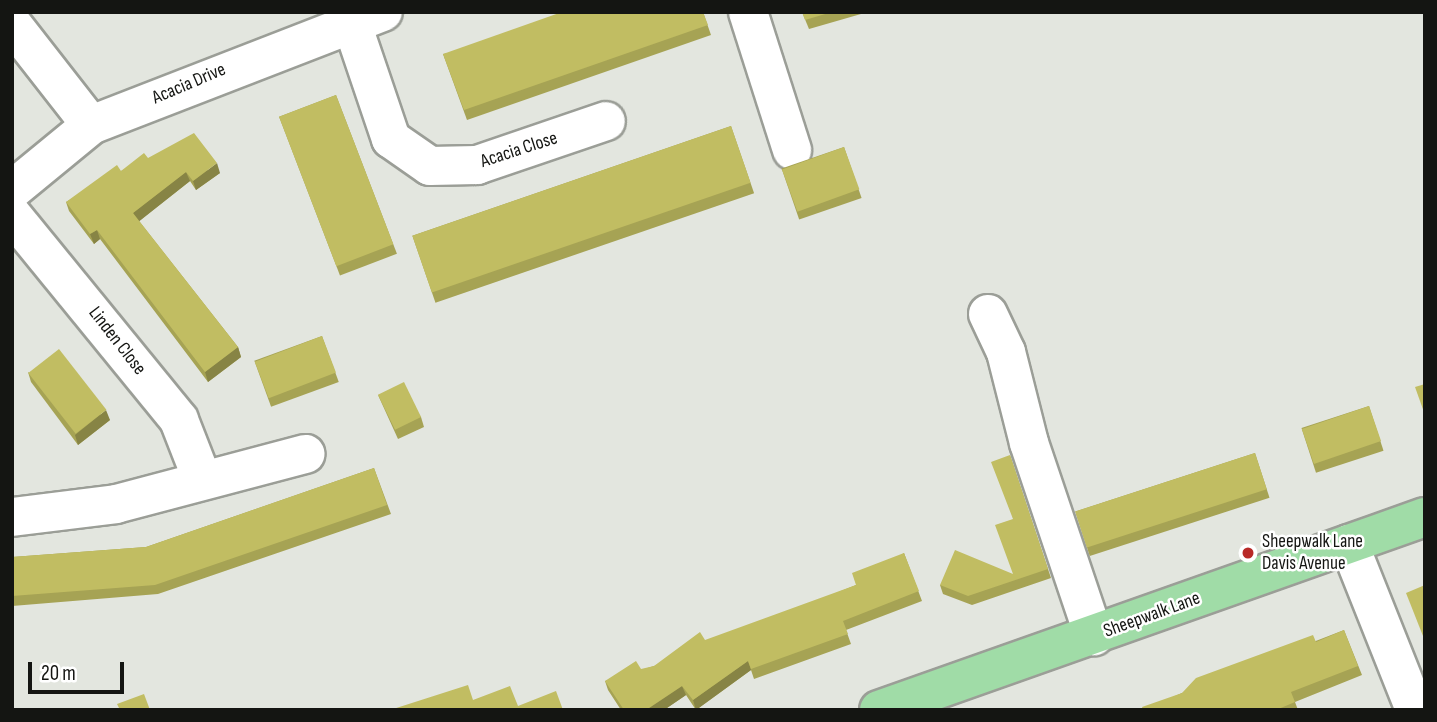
<!DOCTYPE html>
<html>
<head>
<meta charset="utf-8">
<style>
	body { margin:0 }
	#map { position:relative; width:1437px; height:722px; overflow:hidden; background:#e3e6df; font-family:"Sofia Sans Condensed",sans-serif }
	div>[style] { position:absolute }
	.roads { filter:drop-shadow(2px 0 #9b9e97) drop-shadow(-2px 0 #9b9e97) drop-shadow(0 2px #9b9e97) drop-shadow(0 -2px #9b9e97) }
	.minor>* { height:38px; margin:-19px; padding:0 19px; transform-origin:19px; border-radius:19px; background:#fff }
	.major>* { height:38px; margin:-19px; padding:0 19px; transform-origin:19px; border-radius:19px; background:#a0dca7 }
	.wall>* { inset:0; background:#a6a354; transform-origin:0 0 }
	.shaded-wall>* { inset:0; background:#878445 }
	.building>* { inset:0; background:#c1bd62; transform-origin:0 0 }
	.dots>* { width:19px; height:19px; translate:-50% -50%; box-sizing:border-box; border:4px solid #fff; border-radius:50% }
	span { translate:-50% -50%; white-space:nowrap; text-align:center; line-height:1.15; -webkit-text-stroke:5px #fff; paint-order:stroke }
	.street-label { font-size:19px; color:#141512 }
	.poi-label { font-size:19px; color:#141512 }
	.left { translate:0 -50%; text-align:left }
	.frame { position:absolute; inset:0; border:14px solid #141512; pointer-events:none }
	.scale { position:absolute; left:28px; top:662px; width:96px; height:32px; box-sizing:border-box; border:4px solid #141512; border-top:0; padding-left:9px; font-size:21px; line-height:24px; white-space:nowrap; color:#141512; -webkit-text-stroke:5px #fff; paint-order:stroke }
</style>
</head>
<body>
<div id="map">
	<div class="roads">
		<div class="minor">
			<i style="left:348px;top:12px;width:134px;rotate:71.3deg"></i>
			<i style="left:391px;top:139px;width:47px;rotate:34.7deg"></i>
			<i style="left:430px;top:166px;width:47px;rotate:-1.2deg"></i>
			<i style="left:477px;top:165px;width:136px;rotate:-18.8deg"></i>
			<i style="left:748px;top:12px;width:145px;rotate:72.3deg"></i>
			<i style="left:12px;top:24px;width:128px;rotate:52deg"></i>
			<i style="left:12px;top:190px;width:102px;rotate:-39.4deg"></i>
			<i style="left:91px;top:125px;width:313px;rotate:-21.2deg"></i>
			<i style="left:12px;top:215px;width:264px;rotate:50.8deg"></i>
			<i style="left:179px;top:420px;width:63px;rotate:68.7deg"></i>
			<i style="left:988px;top:314px;width:42px;rotate:64.7deg"></i>
			<i style="left:1006px;top:352px;width:94px;rotate:75.8deg"></i>
			<i style="left:1029px;top:443px;width:204px;rotate:71.4deg"></i>
			<i style="left:12px;top:517px;width:105px;rotate:-7.1deg"></i>
			<i style="left:116px;top:504px;width:196px;rotate:-14.8deg"></i>
			<i style="left:1349px;top:544px;width:179px;rotate:68.3deg"></i>
		</div>
		<div class="major">
			<i style="left:879px;top:710px;width:579px;rotate:-19.47deg"></i>
		</div>
	</div>
	<div class="wall">
		<i style="clip-path:polygon(703px 12px,711px 35px,467px 120px,443px 54px)"></i>
		<i style="clip-path:polygon(802px 12px,868px 12px,809px 29px)"></i>
		<i style="left:336px;top:95px;width:170px;height:61px;rotate:69deg"></i>
		<i style="left:731px;top:126px;width:71px;height:337px;rotate:71deg"></i>
		<i style="left:844px;top:147px;width:54px;height:66px;rotate:71deg"></i>
		<i style="clip-path:polygon(148px 158px,220px 173px,196px 190px,190px 181px,139px 221px,238px 347px,241px 357px,208px 382px,100px 239px,94px 244px,69px 211px,66px 202px,121px 171px)"></i>
		<i style="left:322px;top:336px;width:49px;height:72px;rotate:70deg"></i>
		<i style="clip-path:polygon(28px 372px,110px 420px,78px 445px,31px 382px)"></i>
		<i style="clip-path:polygon(378px 395px,421px 417px,424px 427px,398px 439px)"></i>
		<i style="left:1369px;top:406px;width:47px;height:71px;rotate:72deg"></i>
		<i style="left:1255px;top:453px;width:47px;height:189px;rotate:72deg"></i>
		<i style="clip-path:polygon(1010px 455px,1051px 578px,972px 605px,943px 594px,940px 585px,1013px 574px,1013px 519px)"></i>
		<i style="clip-path:polygon(374px 468px,391px 514px,158px 594px,12px 606px,12px 557px,146px 547px)"></i>
		<i style="clip-path:polygon(904px 553px,922px 601px,846px 630px,851px 644px,754px 679px,751px 670px,696px 710px,686px 695px,664px 710px,621px 710px,608px 690px,605px 681px,654px 666px,856px 585px)"></i>
		<i style="clip-path:polygon(1344px 630px,1362px 675px,1295px 702px,1298px 710px,1143px 710px,1182px 693px)"></i>
	</div>
	<div class="shaded-wall">
		<i style="clip-path:polygon(217px 163px,220px 173px,196px 190px,193px 181px)"></i>
		<i style="clip-path:polygon(186px 172px,190px 181px,137px 223px,133px 213px)"></i>
		<i style="clip-path:polygon(97px 230px,100px 239px,94px 244px,90px 234px)"></i>
		<i style="clip-path:polygon(238px 347px,241px 357px,208px 382px,205px 372px)"></i>
		<i style="clip-path:polygon(106px 410px,110px 420px,78px 445px,75px 435px)"></i>
		<i style="clip-path:polygon(748px 661px,751px 670px,696px 710px,693px 700px)"></i>
		<i style="clip-path:polygon(682px 686px,686px 695px,664px 710px,646px 710px)"></i>
	</div>
	<div class="building">
		<i style="clip-path:polygon(562px 12px,703px 12px,708px 25px,464px 110px,443px 54px)"></i>
		<i style="clip-path:polygon(802px 12px,832px 12px,805px 20px)"></i>
		<i style="left:336px;top:95px;width:160px;height:61px;rotate:69deg"></i>
		<i style="left:731px;top:126px;width:60px;height:337px;rotate:71deg"></i>
		<i style="clip-path:polygon(194px 133px,217px 163px,193px 181px,186px 172px,133px 213px,238px 347px,205px 372px,97px 230px,90px 234px,66px 202px,117px 165px,121px 171px,144px 153px,148px 158px)"></i>
		<i style="left:844px;top:147px;width:45px;height:66px;rotate:70deg"></i>
		<i style="left:322px;top:336px;width:39px;height:72px;rotate:69deg"></i>
		<i style="left:59px;top:349px;width:77px;height:39px;rotate:52deg"></i>
		<i style="left:404px;top:382px;width:39px;height:29px;rotate:64deg"></i>
		<i style="clip-path:polygon(1425px 384px,1425px 415px,1415px 387px)"></i>
		<i style="left:1369px;top:406px;width:37px;height:71px;rotate:71deg"></i>
		<i style="left:1255px;top:453px;width:38px;height:189px;rotate:72deg"></i>
		<i style="clip-path:polygon(1010px 455px,1048px 569px,968px 596px,940px 585px,955px 550px,1013px 574px,995px 525px,1013px 519px,991px 462px)"></i>
		<i style="clip-path:polygon(374px 468px,387px 505px,155px 585px,12px 596px,12px 557px,146px 547px)"></i>
		<i style="clip-path:polygon(904px 553px,919px 591px,843px 621px,848px 634px,751px 669px,748px 661px,693px 700px,682px 686px,646px 710px,624px 710px,605px 681px,636px 661px,641px 669px,654px 666px,700px 632px,705px 640px,856px 585px,852px 573px)"></i>
		<i style="clip-path:polygon(1425px 585px,1425px 636px,1423px 636px,1406px 593px)"></i>
		<i style="clip-path:polygon(1344px 630px,1358px 666px,1291px 692px,1295px 702px,1276px 710px,1143px 710px,1142px 707px,1182px 693px,1196px 678px,1313px 635px,1316px 642px)"></i>
		<i style="clip-path:polygon(468px 685px,473px 700px,510px 686px,518px 706px,556px 691px,563px 710px,390px 710px)"></i>
		<i style="clip-path:polygon(144px 694px,150px 710px,120px 710px,117px 704px)"></i>
	</div>
	<div class="dots">
		<i style="left:1248px;top:553px;background:#b82927"></i>
	</div>
	<div class="street-label">
		<span style="left:189px;top:84px;rotate:-23deg">Acacia Drive</span>
		<span style="left:519px;top:150px;rotate:-18deg">Acacia Close</span>
		<span style="left:117px;top:341px;rotate:52deg">Linden Close</span>
		<span style="left:1152px;top:615px;rotate:-20deg">Sheepwalk Lane</span>
	</div>
	<div class="poi-label">
		<span class="left" style="left:1262px;top:553px">Sheepwalk Lane<br>Davis Avenue</span>
	</div>
	<div class="frame"></div>
	<div class="scale">20 m</div>
</div>
</body>
</html>
